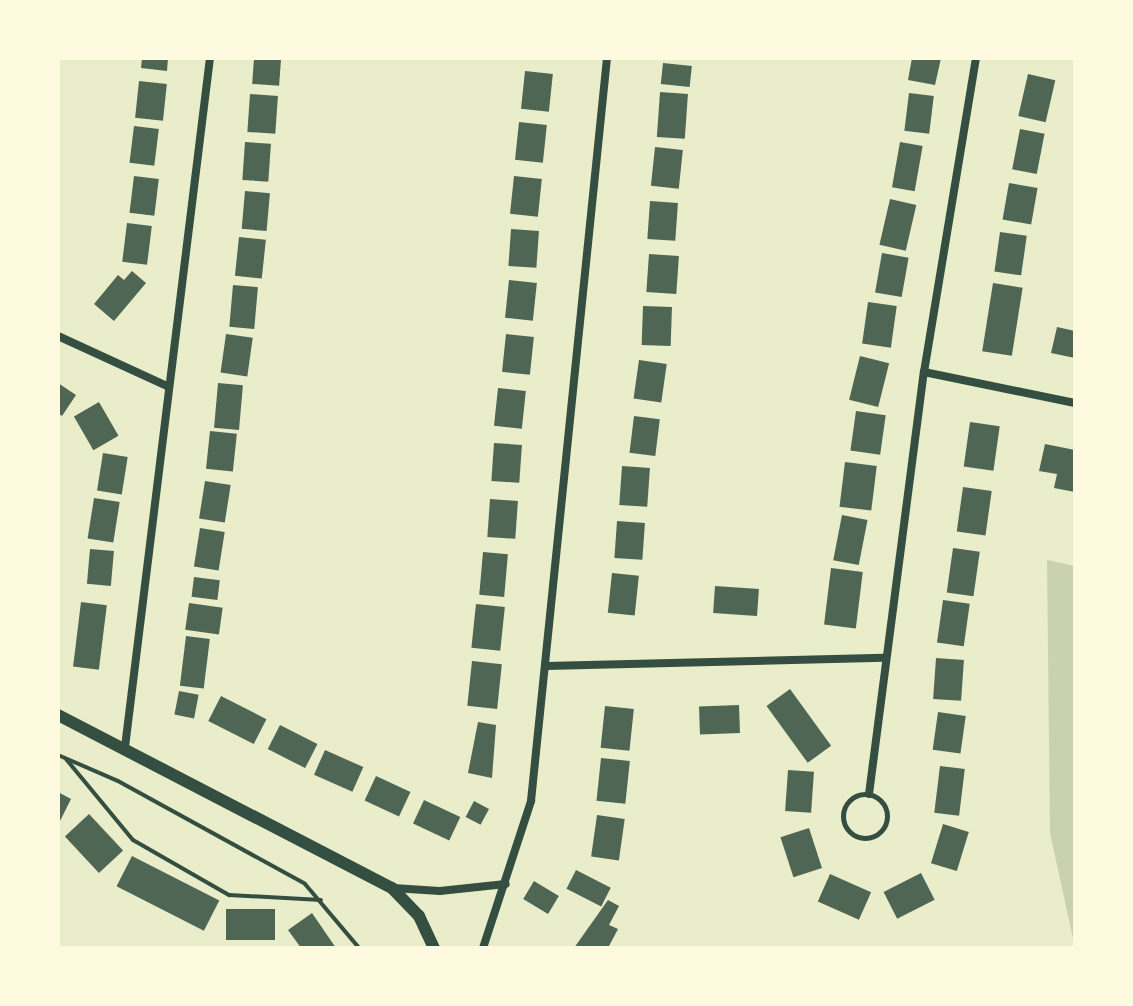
<!DOCTYPE html>
<html>
<head>
<meta charset="utf-8">
<style>
	body { margin:0 }
	#map { position:relative; width:1133px; height:1006px; overflow:hidden; background:#e9edc9; font-family:Overpass,sans-serif }
	div>[style] { position:absolute }
	.green>* { inset:0; background:#cad2ad }
	.building>* { inset:0; background:#4f6655; transform-origin:0 0 }
	.path>* { height:4px; margin:-2px; padding:0 2px; transform-origin:2px; border-radius:2px; background:#344e41 }
	.service>* { height:5px; margin:-2.5px; padding:0 2.5px; transform-origin:2.5px; border-radius:2.5px; background:#344e41 }
	.service>.ring { margin:-2.5px; padding:0; box-sizing:content-box; background:none; border:5px solid #344e41; border-radius:50% }
	.minor>* { height:8px; margin:-4px; padding:0 4px; transform-origin:4px; border-radius:4px; background:#344e41 }
	.tertiary>* { height:12px; margin:-6px; padding:0 6px; transform-origin:6px; border-radius:6px; background:#344e41 }
	span { translate:-50% -50%; white-space:nowrap; text-align:center; line-height:1.15; -webkit-text-stroke:7px #fefae0; paint-order:stroke }
	.frame { position:absolute; inset:0; border:60px solid #fefae0; pointer-events:none }
</style>
</head>
<body>
<div id="map">
	<div class="green">
		<i style="clip-path:polygon(1047px 560px,1075px 566px,1075px 948px,1050px 833px)"></i>
	</div>
	<div class="building">
		<i style="clip-path:polygon(142px 58px,168px 58px,167px 71px,141px 68px)"></i>
		<i style="left:254px;top:58px;width:27px;height:26px;rotate:4deg"></i>
		<i style="clip-path:polygon(912px 58px,941px 58px,935px 85px,908px 80px)"></i>
		<i style="left:663px;top:63px;width:29px;height:21px;rotate:6deg"></i>
		<i style="left:525px;top:71px;width:28px;height:38px;rotate:6deg"></i>
		<i style="left:1028px;top:74px;width:28px;height:43px;rotate:13deg"></i>
		<i style="left:139px;top:81px;width:28px;height:37px;rotate:6deg"></i>
		<i style="left:660px;top:92px;width:28px;height:45px;rotate:4deg"></i>
		<i style="left:909px;top:93px;width:25px;height:38px;rotate:7deg"></i>
		<i style="left:250px;top:94px;width:28px;height:38px;rotate:4deg"></i>
		<i style="left:519px;top:122px;width:28px;height:38px;rotate:6deg"></i>
		<i style="left:134px;top:126px;width:25px;height:37px;rotate:7deg"></i>
		<i style="left:1020px;top:129px;width:25px;height:41px;rotate:11deg"></i>
		<i style="left:245px;top:142px;width:26px;height:38px;rotate:4deg"></i>
		<i style="left:900px;top:142px;width:23px;height:46px;rotate:10deg"></i>
		<i style="left:655px;top:147px;width:28px;height:39px;rotate:6deg"></i>
		<i style="left:134px;top:176px;width:25px;height:37px;rotate:7deg"></i>
		<i style="left:514px;top:176px;width:28px;height:38px;rotate:6deg"></i>
		<i style="left:1009px;top:183px;width:29px;height:37px;rotate:10deg"></i>
		<i style="left:245px;top:191px;width:25px;height:38px;rotate:5deg"></i>
		<i style="left:890px;top:199px;width:27px;height:47px;rotate:13deg"></i>
		<i style="left:650px;top:201px;width:28px;height:38px;rotate:4deg"></i>
		<i style="left:127px;top:223px;width:25px;height:39px;rotate:7deg"></i>
		<i style="left:511px;top:229px;width:28px;height:37px;rotate:4deg"></i>
		<i style="left:1000px;top:232px;width:27px;height:40px;rotate:8deg"></i>
		<i style="left:239px;top:237px;width:27px;height:39px;rotate:6deg"></i>
		<i style="left:882px;top:253px;width:27px;height:40px;rotate:10deg"></i>
		<i style="left:649px;top:254px;width:30px;height:38px;rotate:4deg"></i>
		<i style="clip-path:polygon(132px 271px,146px 283px,114px 321px,94px 304px,118px 275px,124px 280px)"></i>
		<i style="left:509px;top:280px;width:28px;height:38px;rotate:6deg"></i>
		<i style="left:993px;top:283px;width:30px;height:69px;rotate:9deg"></i>
		<i style="left:233px;top:285px;width:25px;height:42px;rotate:5deg"></i>
		<i style="left:868px;top:302px;width:29px;height:42px;rotate:8deg"></i>
		<i style="left:643px;top:306px;width:29px;height:39px;rotate:2deg"></i>
		<i style="clip-path:polygon(1057px 327px,1075px 331px,1075px 358px,1051px 353px)"></i>
		<i style="left:226px;top:334px;width:27px;height:39px;rotate:8deg"></i>
		<i style="left:506px;top:334px;width:28px;height:38px;rotate:6deg"></i>
		<i style="left:860px;top:356px;width:30px;height:45px;rotate:14deg"></i>
		<i style="left:639px;top:360px;width:28px;height:39px;rotate:8deg"></i>
		<i style="clip-path:polygon(58px 383px,76px 395px,62px 416px,58px 413px)"></i>
		<i style="left:218px;top:383px;width:25px;height:45px;rotate:5deg"></i>
		<i style="left:498px;top:388px;width:28px;height:38px;rotate:6deg"></i>
		<i style="left:99px;top:402px;width:39px;height:29px;rotate:60deg"></i>
		<i style="left:856px;top:411px;width:30px;height:40px;rotate:8deg"></i>
		<i style="left:634px;top:416px;width:26px;height:37px;rotate:7deg"></i>
		<i style="left:970px;top:422px;width:30px;height:45px;rotate:8deg"></i>
		<i style="left:210px;top:431px;width:27px;height:38px;rotate:6deg"></i>
		<i style="left:494px;top:443px;width:28px;height:38px;rotate:4deg"></i>
		<i style="clip-path:polygon(1045px 444px,1075px 450px,1075px 492px,1054px 488px,1057px 474px,1039px 471px)"></i>
		<i style="left:103px;top:453px;width:25px;height:38px;rotate:9deg"></i>
		<i style="left:845px;top:462px;width:32px;height:45px;rotate:7deg"></i>
		<i style="left:622px;top:466px;width:28px;height:39px;rotate:4deg"></i>
		<i style="left:205px;top:481px;width:26px;height:38px;rotate:9deg"></i>
		<i style="left:963px;top:487px;width:29px;height:45px;rotate:8deg"></i>
		<i style="left:94px;top:498px;width:26px;height:41px;rotate:9deg"></i>
		<i style="left:490px;top:499px;width:28px;height:38px;rotate:4deg"></i>
		<i style="left:842px;top:515px;width:26px;height:46px;rotate:11deg"></i>
		<i style="left:617px;top:521px;width:28px;height:37px;rotate:4deg"></i>
		<i style="left:200px;top:528px;width:25px;height:39px;rotate:9deg"></i>
		<i style="left:953px;top:548px;width:27px;height:45px;rotate:8deg"></i>
		<i style="left:90px;top:549px;width:24px;height:35px;rotate:5deg"></i>
		<i style="left:483px;top:552px;width:25px;height:43px;rotate:5deg"></i>
		<i style="left:831px;top:568px;width:32px;height:57px;rotate:7deg"></i>
		<i style="left:612px;top:573px;width:27px;height:40px;rotate:6deg"></i>
		<i style="left:194px;top:577px;width:26px;height:20px;rotate:7deg"></i>
		<i style="left:715px;top:586px;width:44px;height:27px;rotate:4deg"></i>
		<i style="left:943px;top:600px;width:27px;height:43px;rotate:8deg"></i>
		<i style="left:81px;top:602px;width:26px;height:65px;rotate:7deg"></i>
		<i style="left:189px;top:603px;width:34px;height:27px;rotate:8deg"></i>
		<i style="left:476px;top:604px;width:29px;height:44px;rotate:6deg"></i>
		<i style="left:186px;top:636px;width:24px;height:50px;rotate:7deg"></i>
		<i style="left:936px;top:658px;width:28px;height:41px;rotate:4deg"></i>
		<i style="left:472px;top:661px;width:30px;height:45px;rotate:6deg"></i>
		<i style="left:790px;top:689px;width:70px;height:29px;rotate:54deg"></i>
		<i style="left:179px;top:691px;width:20px;height:24px;rotate:11deg"></i>
		<i style="left:221px;top:696px;width:51px;height:28px;rotate:27deg"></i>
		<i style="left:739px;top:705px;width:28px;height:40px;rotate:88deg"></i>
		<i style="left:605px;top:706px;width:29px;height:42px;rotate:6deg"></i>
		<i style="left:938px;top:712px;width:28px;height:38px;rotate:8deg"></i>
		<i style="clip-path:polygon(478px 722px,496px 725px,492px 778px,468px 773px)"></i>
		<i style="left:280px;top:725px;width:42px;height:27px;rotate:27deg"></i>
		<i style="left:325px;top:750px;width:42px;height:27px;rotate:24deg"></i>
		<i style="left:601px;top:758px;width:29px;height:43px;rotate:6deg"></i>
		<i style="left:940px;top:766px;width:25px;height:47px;rotate:7deg"></i>
		<i style="left:788px;top:770px;width:26px;height:41px;rotate:4deg"></i>
		<i style="left:376px;top:776px;width:38px;height:27px;rotate:25deg"></i>
		<i style="clip-path:polygon(58px 792px,71px 799px,58px 825px)"></i>
		<i style="left:424px;top:800px;width:40px;height:26px;rotate:25deg"></i>
		<i style="left:474px;top:801px;width:17px;height:18px;rotate:28deg"></i>
		<i style="left:89px;top:814px;width:50px;height:33px;rotate:47deg"></i>
		<i style="left:597px;top:815px;width:28px;height:42px;rotate:8deg"></i>
		<i style="left:943px;top:824px;width:27px;height:41px;rotate:17deg"></i>
		<i style="left:809px;top:828px;width:42px;height:30px;rotate:72deg"></i>
		<i style="left:132px;top:856px;width:98px;height:34px;rotate:27deg"></i>
		<i style="left:576px;top:870px;width:39px;height:21px;rotate:27deg"></i>
		<i style="left:921px;top:873px;width:30px;height:42px;rotate:63deg"></i>
		<i style="left:830px;top:874px;width:45px;height:30px;rotate:24deg"></i>
		<i style="left:534px;top:881px;width:29px;height:21px;rotate:31deg"></i>
		<i style="clip-path:polygon(608px 900px,619px 906px,609px 925px,618px 929px,608px 948px,574px 948px)"></i>
		<i style="left:226px;top:909px;width:49px;height:31px"></i>
		<i style="clip-path:polygon(312px 913px,336px 948px,301px 948px,288px 930px)"></i>
	</div>
	<div class="path">
		<i style="left:58px;top:755px;width:65px;rotate:23.4deg"></i>
		<i style="left:118px;top:781px;width:213px;rotate:28.8deg"></i>
		<i style="left:305px;top:884px;width:84px;rotate:49.8deg"></i>
		<i style="left:66px;top:759px;width:105px;rotate:50.4deg"></i>
		<i style="left:133px;top:840px;width:111px;rotate:29.8deg"></i>
		<i style="left:229px;top:895px;width:92px;rotate:3.1deg"></i>
	</div>
	<div class="service">
		<i class="ring" style="left:843px;top:794px;width:39px;height:39px"></i>
	</div>
	<div class="minor">
		<i style="left:58px;top:336px;width:122px;rotate:24.7deg"></i>
		<i style="left:924px;top:372px;width:154px;rotate:11.6deg"></i>
		<i style="left:546px;top:666px;width:338px;rotate:-1.4deg"></i>
		<i style="left:125px;top:747px;width:694px;rotate:-82.97deg"></i>
		<i style="left:869px;top:794px;width:426px;rotate:-82.6deg"></i>
		<i style="left:924px;top:372px;width:318px;rotate:-80.6deg"></i>
		<i style="left:393px;top:888px;width:47px;rotate:3.7deg"></i>
		<i style="left:440px;top:891px;width:66px;rotate:-6.1deg"></i>
		<i style="left:483px;top:948px;width:155px;rotate:-71.9deg"></i>
		<i style="left:531px;top:801px;width:747px;rotate:-84.16deg"></i>
	</div>
	<div class="tertiary">
		<i style="left:58px;top:715px;width:376px;rotate:27.4deg"></i>
		<i style="left:392px;top:888px;width:39px;rotate:46deg"></i>
		<i style="left:419px;top:916px;width:35px;rotate:65deg"></i>
	</div>
	<div class="frame"></div>
</div>
</body>
</html>
